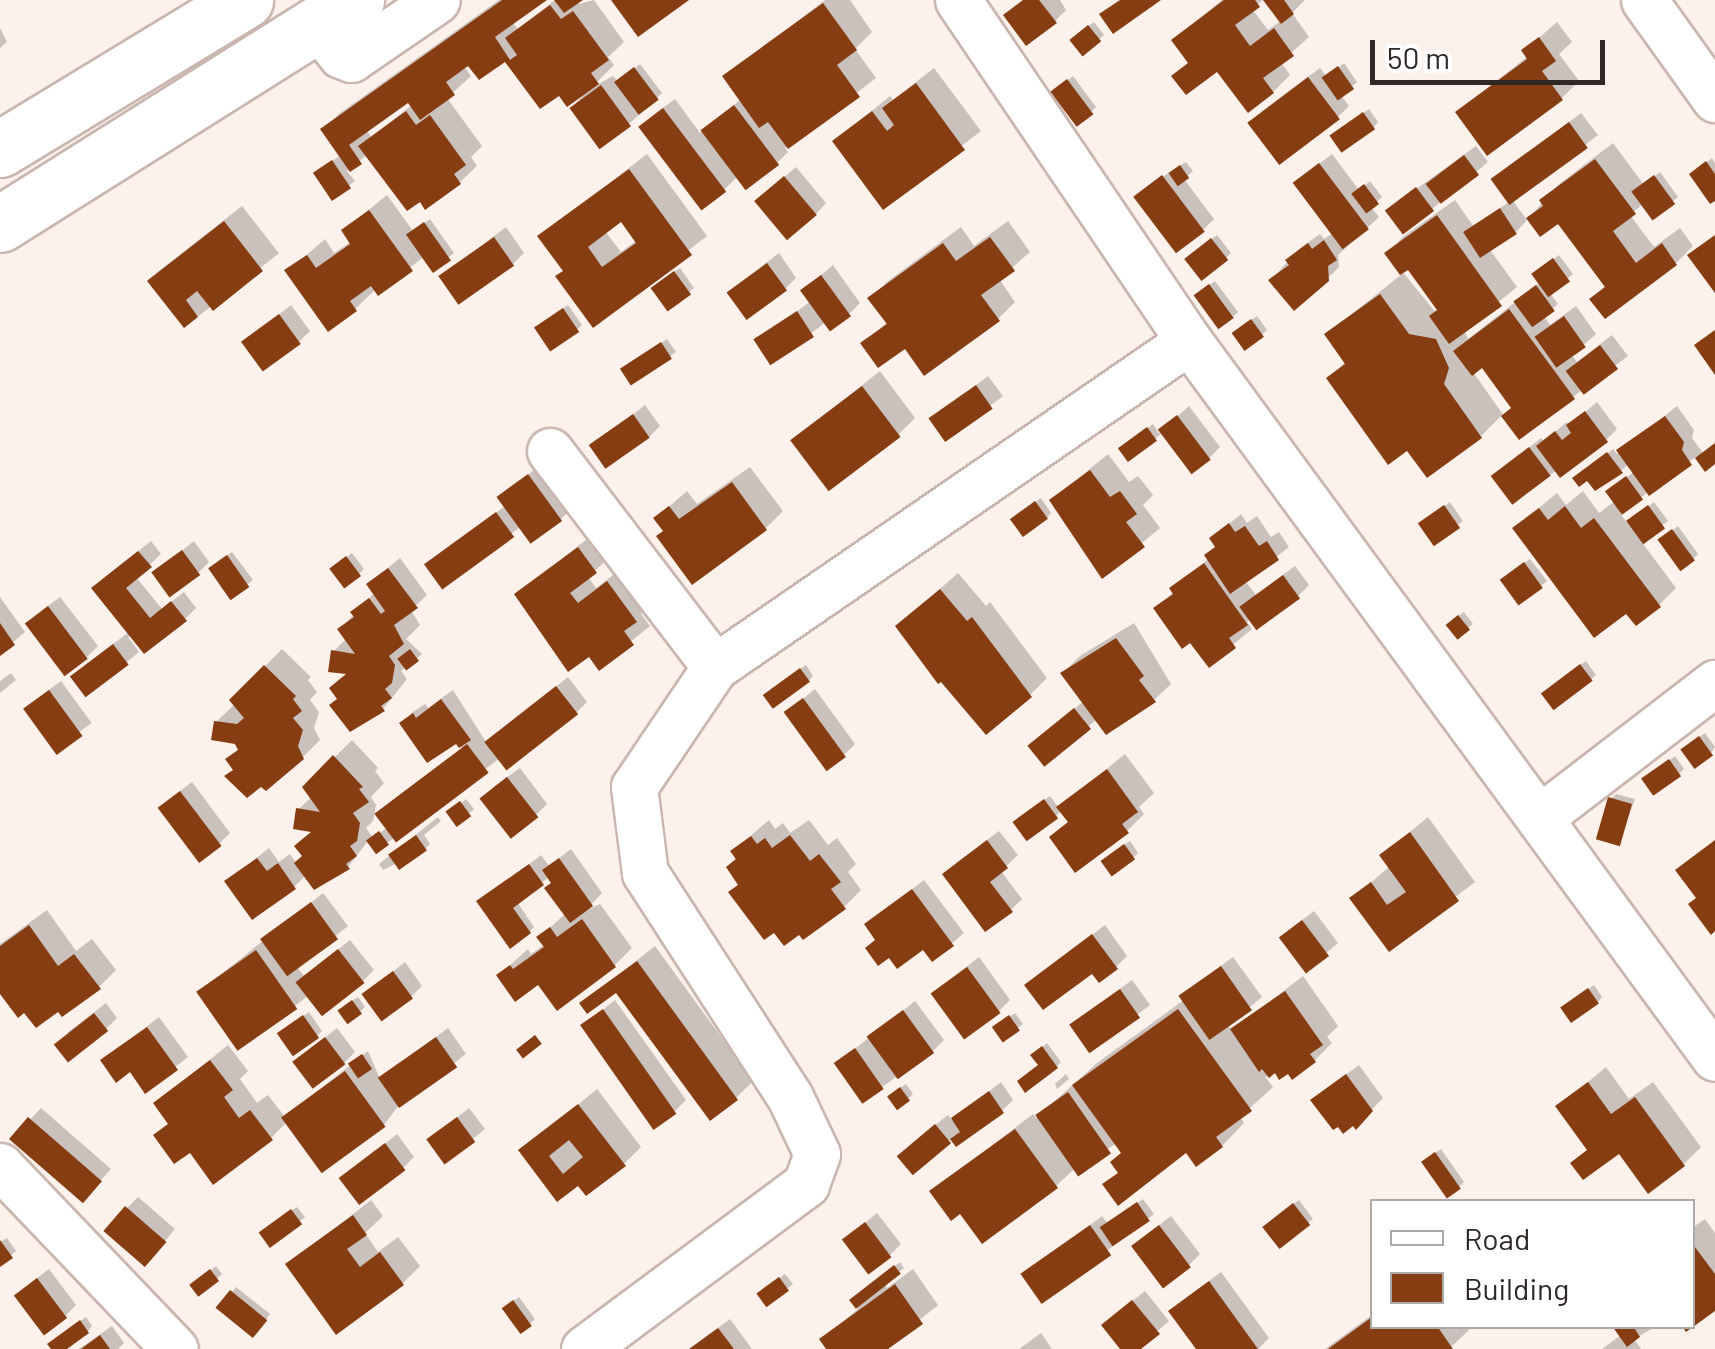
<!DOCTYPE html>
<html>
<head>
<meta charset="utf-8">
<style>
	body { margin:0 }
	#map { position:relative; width:1715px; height:1349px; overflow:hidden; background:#fdf1eb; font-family:Barlow,sans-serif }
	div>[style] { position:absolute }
	.shadow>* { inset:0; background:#0003; transform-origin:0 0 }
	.building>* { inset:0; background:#853d11; transform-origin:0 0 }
	.roads { filter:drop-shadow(2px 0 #c9b6ae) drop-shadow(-2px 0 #c9b6ae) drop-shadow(0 2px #c9b6ae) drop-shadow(0 -2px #c9b6ae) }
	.minor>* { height:45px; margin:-22.5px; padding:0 22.5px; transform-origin:22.5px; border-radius:22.5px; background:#fff }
	.major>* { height:55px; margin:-27.5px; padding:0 27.5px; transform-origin:27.5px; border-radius:27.5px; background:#fff }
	span { translate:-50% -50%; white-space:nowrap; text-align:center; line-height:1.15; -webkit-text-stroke:10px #fff; paint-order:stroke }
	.legend { position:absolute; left:1370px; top:1199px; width:325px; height:130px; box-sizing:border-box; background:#fff; border:2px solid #aca9a8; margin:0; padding:12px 18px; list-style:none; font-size:30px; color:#2f2825 }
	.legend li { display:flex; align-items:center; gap:20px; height:50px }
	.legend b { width:50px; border:2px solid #aca9a8 }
	.scale { position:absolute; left:1370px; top:40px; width:235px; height:45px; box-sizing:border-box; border:5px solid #2f2825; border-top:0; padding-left:12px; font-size:30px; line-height:35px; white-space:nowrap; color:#2f2825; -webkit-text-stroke:8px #fff; paint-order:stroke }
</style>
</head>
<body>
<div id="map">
	<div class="shadow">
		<i style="clip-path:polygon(evenodd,499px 0,543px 0,512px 22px,518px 29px,555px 0,579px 0,579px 4px,594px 0,624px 42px,608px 57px,614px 65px,591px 88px,613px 76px,618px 82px,640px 64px,662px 93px,629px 124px,573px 108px,587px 89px,559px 92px,506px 59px,469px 62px,464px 66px,471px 76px,447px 98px,482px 146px,471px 157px,477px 166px,460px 182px,367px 155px,347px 171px,355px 181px,332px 198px,321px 169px,341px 155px,323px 130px,340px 113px,499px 0,408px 100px,412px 105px,371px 137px,366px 129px,408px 100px)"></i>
		<i style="clip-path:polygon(825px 0,850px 0,872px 32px,855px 49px,876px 78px,785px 148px,788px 152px,777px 163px,738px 176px,724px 190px,652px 116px,675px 99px,700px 133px,741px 99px,725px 77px)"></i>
		<i style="clip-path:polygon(1023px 0,1060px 0,1066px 10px,1055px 21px)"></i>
		<i style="clip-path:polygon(1222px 0,1263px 0,1252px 9px,1268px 30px,1282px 20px,1266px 0,1305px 0,1292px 13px,1309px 37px,1281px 62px,1290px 75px,1273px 92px,1218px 68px,1174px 76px,1190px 61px,1174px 40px)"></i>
		<i style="clip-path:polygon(1094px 22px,1104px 35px,1099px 39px,1077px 35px)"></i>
		<i style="clip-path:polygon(1557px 22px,1572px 42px,1559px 54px,1579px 81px,1562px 98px,1458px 112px,1528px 56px,1524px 51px)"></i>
		<i style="clip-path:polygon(0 28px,7px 42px,0 48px)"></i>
		<i style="clip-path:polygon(1344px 63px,1357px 82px,1341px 95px,1349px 106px,1338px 117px,1261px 112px,1320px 68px,1327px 77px)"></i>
		<i style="clip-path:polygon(934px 68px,981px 131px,884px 206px,835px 141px,890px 96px,893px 100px)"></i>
		<i style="clip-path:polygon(1073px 76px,1096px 107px,1091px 112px,1058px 88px)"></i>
		<i style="clip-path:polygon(1369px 109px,1378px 122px,1374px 127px,1338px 132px)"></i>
		<i style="clip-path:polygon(evenodd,1581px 113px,1598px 135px,1513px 201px,1527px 220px,1559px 184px,1613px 143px,1644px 185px,1660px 172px,1678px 197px,1654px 217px,1644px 203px,1630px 215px,1654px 247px,1680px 228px,1693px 246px,1676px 263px,1593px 299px,1606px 285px,1558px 221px,1529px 218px,1516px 232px,1490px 250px,1517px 287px,1464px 330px,1468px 339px,1541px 282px,1540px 270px,1559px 255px,1573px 274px,1550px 293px,1558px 304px,1544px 316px,1550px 325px,1576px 306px,1596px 334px,1572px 355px,1577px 362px,1612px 335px,1628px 356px,1519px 437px,1503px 414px,1481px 436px,1408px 448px,1329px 378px,1346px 361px,1327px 334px,1402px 274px,1387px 253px,1404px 236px,1455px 200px,1474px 227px,1510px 201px,1494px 180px,1581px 113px,1408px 266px,1439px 309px,1436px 313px,1402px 271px,1408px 266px,1581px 113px,1483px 365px,1513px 407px,1504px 416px,1473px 372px,1483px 365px)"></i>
		<i style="clip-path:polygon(1476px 146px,1488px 162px,1432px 209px,1387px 210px)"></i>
		<i style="clip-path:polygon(evenodd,647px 154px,707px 236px,593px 324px,565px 270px,540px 237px,647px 154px,622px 219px,637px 240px,621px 252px,605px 231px,622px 219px)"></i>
		<i style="clip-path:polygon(1332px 154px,1359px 190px,1370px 181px,1382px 197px,1371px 207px,1379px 217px,1338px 255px,1339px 267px,1327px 279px,1271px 280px,1299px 249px,1320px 234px,1324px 239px,1333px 233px,1307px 173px)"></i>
		<i style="clip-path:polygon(1712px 158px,1715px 163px,1715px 198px,1697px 170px)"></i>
		<i style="clip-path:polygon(1186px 162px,1193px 171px,1184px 179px,1214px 219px,1203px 230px,1148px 186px)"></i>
		<i style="clip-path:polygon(796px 167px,826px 203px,816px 214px,768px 191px)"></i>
		<i style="clip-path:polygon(387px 195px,413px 231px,430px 219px,454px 253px,433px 269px,425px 256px,378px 292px,376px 289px,355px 309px,288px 271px,325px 239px,334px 253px,352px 241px,344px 230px)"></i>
		<i style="left:242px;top:206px;width:60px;height:119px;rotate:52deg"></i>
		<i style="clip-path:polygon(1008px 221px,1030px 252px,999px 279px,1015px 302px,998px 319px,863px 344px,888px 321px,871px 298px,888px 281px,961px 227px,974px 246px)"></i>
		<i style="clip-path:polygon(506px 227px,524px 253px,513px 264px,442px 276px)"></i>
		<i style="clip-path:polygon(1217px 235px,1231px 253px,1226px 258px,1192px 254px)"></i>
		<i style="clip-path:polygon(779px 253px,796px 278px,785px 289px,728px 292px)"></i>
		<i style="clip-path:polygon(833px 265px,860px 303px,849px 314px,826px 322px,772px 363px,757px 341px,811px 301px,803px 290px)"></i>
		<i style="clip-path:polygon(680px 268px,694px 288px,689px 292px,659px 283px)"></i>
		<i style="clip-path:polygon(1215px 281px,1238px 312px,1233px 317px,1202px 290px)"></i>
		<i style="clip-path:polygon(291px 305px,310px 331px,299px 342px,245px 341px)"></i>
		<i style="clip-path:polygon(568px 305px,582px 325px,577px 330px,542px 323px)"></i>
		<i style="clip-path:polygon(1257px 316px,1267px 330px,1246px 348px,1240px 329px)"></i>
		<i style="clip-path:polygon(667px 339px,676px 352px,633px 383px,629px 365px)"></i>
		<i style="clip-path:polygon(880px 371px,915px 418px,898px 435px,793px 440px)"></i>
		<i style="left:988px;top:376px;width:25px;height:71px;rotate:53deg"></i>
		<i style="clip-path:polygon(1597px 402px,1617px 429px,1606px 440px,1550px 475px,1494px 476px,1541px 438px,1544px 441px,1567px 422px,1570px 425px)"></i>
		<i style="clip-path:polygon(645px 405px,660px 426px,649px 437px,593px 446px)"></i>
		<i style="clip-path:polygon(1189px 406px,1220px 447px,1209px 458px,1163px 432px,1155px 439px,1126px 444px,1153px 424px,1159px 433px)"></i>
		<i style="clip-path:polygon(1677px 406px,1694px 430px,1692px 438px,1703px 453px,1715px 444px,1715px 461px,1705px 468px,1697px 456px,1620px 513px,1627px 523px,1654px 502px,1668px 521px,1641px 541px,1676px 588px,1659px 605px,1627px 610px,1515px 528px,1557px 493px,1566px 505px,1583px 491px,1599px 513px,1615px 501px,1613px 487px,1634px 472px,1629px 463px,1621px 471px,1581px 474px,1613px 449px,1617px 454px)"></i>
		<i style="clip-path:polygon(1108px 454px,1129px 482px,1138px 476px,1153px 495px,1143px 505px,1160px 528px,1102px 576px,1052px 500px)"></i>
		<i style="clip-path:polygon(540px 465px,572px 508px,561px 519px,520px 527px,444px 587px,440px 555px,505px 506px,499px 498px)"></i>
		<i style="clip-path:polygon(750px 467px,783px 511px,766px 528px,665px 531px,656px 518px,687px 491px,697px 504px)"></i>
		<i style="clip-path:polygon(1041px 498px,1051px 513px,1047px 518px,1018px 514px)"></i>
		<i style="clip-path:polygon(1450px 502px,1463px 521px,1435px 543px,1426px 520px)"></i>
		<i style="clip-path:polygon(1241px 514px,1247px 523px,1257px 516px,1271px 537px,1279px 532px,1289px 547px,1245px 581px,1256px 595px,1295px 566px,1309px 585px,1298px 596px,1251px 618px,1247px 622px,1252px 629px,1209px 664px,1191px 639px,1156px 609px,1209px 558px,1217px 546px,1212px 538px)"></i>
		<i style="clip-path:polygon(1678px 526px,1698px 554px,1693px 559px,1666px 535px)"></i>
		<i style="clip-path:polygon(596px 532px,613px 554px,588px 577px,596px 588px,625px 566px,652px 603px,641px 614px,650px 626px,599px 667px,589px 654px,517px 594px)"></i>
		<i style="clip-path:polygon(151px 541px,161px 554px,136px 577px,162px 609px,184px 592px,196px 608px,185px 619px,128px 637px,139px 652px,87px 695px,84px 666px,129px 632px,106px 577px)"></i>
		<i style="clip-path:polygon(194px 541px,209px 562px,198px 573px,154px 573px)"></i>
		<i style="clip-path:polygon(232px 552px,253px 580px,231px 597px,216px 563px)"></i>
		<i style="clip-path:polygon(352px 553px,364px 569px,359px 574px,337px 564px)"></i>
		<i style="clip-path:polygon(400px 558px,427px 595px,411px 610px,420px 625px,406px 639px,422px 654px,401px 671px,407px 679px,383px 709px,340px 698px,349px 672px,334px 651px,347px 638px,340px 629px,375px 592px,369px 584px)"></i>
		<i style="clip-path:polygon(1530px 559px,1547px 581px,1520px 602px,1508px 575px)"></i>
		<i style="clip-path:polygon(958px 573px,986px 606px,990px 602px,1047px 678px,1030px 695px,898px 626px)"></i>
		<i style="clip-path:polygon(0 597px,25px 632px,0 653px)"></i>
		<i style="clip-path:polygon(60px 597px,98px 646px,87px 657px,40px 612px)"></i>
		<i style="clip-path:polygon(1464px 612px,1473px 624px,1468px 628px,1453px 619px)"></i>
		<i style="clip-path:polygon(1134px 623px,1171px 684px,1154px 700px,1097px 719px,1044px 764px,1041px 736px,1084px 701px,1063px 673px,1080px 656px)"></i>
		<i style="clip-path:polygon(282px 649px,311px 677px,308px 680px,317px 692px,310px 700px,319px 712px,314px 728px,320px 740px,303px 757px,235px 769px,240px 749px,216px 722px,235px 704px,232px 700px)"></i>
		<i style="clip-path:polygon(1586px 661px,1596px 675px,1555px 707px,1549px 688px)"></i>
		<i style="clip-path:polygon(806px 665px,813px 676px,808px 681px,770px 690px)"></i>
		<i style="clip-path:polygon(11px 673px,16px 680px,0 693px,0 681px)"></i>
		<i style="clip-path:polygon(568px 677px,587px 702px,576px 713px,500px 758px,387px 843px,368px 841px,348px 867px,306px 875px,294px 887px,228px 881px,269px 848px,279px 862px,290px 854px,297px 864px,305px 856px,313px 830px,299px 809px,312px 796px,305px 787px,352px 740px,378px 768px,375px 771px,384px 783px,371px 797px,376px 805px,373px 821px,366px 828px,373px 838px,388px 827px,378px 814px,462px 748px,456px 740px,402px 723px,413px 712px,425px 704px,428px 708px,453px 690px,486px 742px)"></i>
		<i style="left:61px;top:681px;width:52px;height:45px;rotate:54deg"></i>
		<i style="clip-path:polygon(815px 689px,855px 744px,844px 755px,787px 712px)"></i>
		<i style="clip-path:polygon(1705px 733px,1715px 747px,1711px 753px,1688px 745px)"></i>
		<i style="clip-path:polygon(1125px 754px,1154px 793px,1139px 807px,1144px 814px,1127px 831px,1052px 837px,1070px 820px,1062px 810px,1056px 816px,1021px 817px,1050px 796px,1059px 808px)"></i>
		<i style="clip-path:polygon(1675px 756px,1684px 769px,1679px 774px,1650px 776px)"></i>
		<i style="clip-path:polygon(520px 768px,547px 804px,536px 815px,493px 787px)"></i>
		<i style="clip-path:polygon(192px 782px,230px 833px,219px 844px,172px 797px)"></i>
		<i style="clip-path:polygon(1616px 794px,1635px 799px,1619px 843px,1611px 799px)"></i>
		<i style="clip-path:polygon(466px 799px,474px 809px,457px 823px,454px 809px)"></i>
		<i style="clip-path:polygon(438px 817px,441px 821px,424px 835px,430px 844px,425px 849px,383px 870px,379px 864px,384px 860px)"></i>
		<i style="clip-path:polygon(1428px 817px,1475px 882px,1389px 948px,1353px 898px,1390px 866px,1382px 855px)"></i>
		<i style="clip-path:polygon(769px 820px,775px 829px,783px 823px,790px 833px,809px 820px,828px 845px,837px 838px,856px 864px,848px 872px,861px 890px,844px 907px,741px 884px,733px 851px)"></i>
		<i style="clip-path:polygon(999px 831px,1018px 855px,1001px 871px,1022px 899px,1011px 910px,956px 863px)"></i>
		<i style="clip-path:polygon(1130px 841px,1138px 853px,1134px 857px,1108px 856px)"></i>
		<i style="clip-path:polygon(571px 849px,602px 893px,585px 911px,600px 904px,632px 948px,615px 965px,538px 982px,499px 975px,528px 949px,531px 954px,545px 944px,540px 937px,566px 913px,549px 877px,517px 902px,534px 927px,529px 932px,480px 902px,541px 855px,549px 866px)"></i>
		<i style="clip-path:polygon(924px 880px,964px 933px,933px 959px,924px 946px,877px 938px,867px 924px)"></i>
		<i style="clip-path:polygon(323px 893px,348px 926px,297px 967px,304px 976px,350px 940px,374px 970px,363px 981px,308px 996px,239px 1048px,199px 992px)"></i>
		<i style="clip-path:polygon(47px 910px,76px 951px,92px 939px,116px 970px,99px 987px,59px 1008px,25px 1010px,0 990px,0 944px)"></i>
		<i style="clip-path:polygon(1314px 911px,1338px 943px,1306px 970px,1293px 927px)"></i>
		<i style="clip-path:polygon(1105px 925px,1127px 956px,1116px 967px,1027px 985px)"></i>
		<i style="clip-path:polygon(655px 946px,753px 1081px,736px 1098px,617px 989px,583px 1003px)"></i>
		<i style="clip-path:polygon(979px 957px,1010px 1000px,999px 1011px,933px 993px)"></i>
		<i style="clip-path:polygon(1233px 957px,1262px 997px,1228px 1025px,1232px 1031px,1303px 976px,1338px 1026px,1327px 1037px,1332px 1043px,1315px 1060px,1265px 1077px,1273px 1087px,1240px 1117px,1244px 1123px,1222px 1146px,1124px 1153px,1117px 1143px,1072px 1171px,1056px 1186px,961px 1211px,933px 1191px,1033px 1114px,1036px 1118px,1097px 1063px,1184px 1000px,1182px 997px,1193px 986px)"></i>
		<i style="clip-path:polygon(405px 962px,422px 986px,411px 997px,365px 994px)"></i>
		<i style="left:1132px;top:980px;width:31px;height:76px;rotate:54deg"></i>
		<i style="clip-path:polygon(1594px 985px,1602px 997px,1598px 1002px,1568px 1003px)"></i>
		<i style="clip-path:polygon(358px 997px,365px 1007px,360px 1012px,345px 1006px)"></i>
		<i style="clip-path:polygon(615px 1000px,686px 1100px,675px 1111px,584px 1025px)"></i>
		<i style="clip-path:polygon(915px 1001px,944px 1040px,933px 1051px,882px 1087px,837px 1063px)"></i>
		<i style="clip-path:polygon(106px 1003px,117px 1018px,106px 1029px,67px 1033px)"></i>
		<i style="clip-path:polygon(309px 1012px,322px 1031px,317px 1036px,285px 1029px)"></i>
		<i style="clip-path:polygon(1015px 1013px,1023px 1024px,1005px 1039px,1001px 1023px)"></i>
		<i style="clip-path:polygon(159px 1017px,188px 1057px,146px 1090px,131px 1069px,103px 1061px)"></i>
		<i style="clip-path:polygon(337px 1028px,355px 1052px,344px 1063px,295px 1062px)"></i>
		<i style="clip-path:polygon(448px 1028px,466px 1054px,399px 1105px,384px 1125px,288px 1121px,271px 1138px,190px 1149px,156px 1136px,170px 1122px,156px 1103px,228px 1045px,248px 1071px,240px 1079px,257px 1103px,268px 1095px,285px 1117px,368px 1051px,380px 1079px)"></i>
		<i style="clip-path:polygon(1047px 1043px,1061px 1062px,1057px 1066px,1041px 1065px,1038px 1051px)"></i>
		<i style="clip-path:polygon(1359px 1065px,1383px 1098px,1356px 1126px,1339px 1123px,1325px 1090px)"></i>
		<i style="clip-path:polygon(1606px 1067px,1629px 1099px,1653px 1082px,1701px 1147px,1684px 1164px,1620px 1150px,1573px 1163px,1589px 1148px,1559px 1106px)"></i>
		<i style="clip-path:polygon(1066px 1074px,1069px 1079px,1057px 1089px,1055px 1084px)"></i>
		<i style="clip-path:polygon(1001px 1082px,1013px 1100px,1002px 1111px,952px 1138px,912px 1171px,911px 1144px,948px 1115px,952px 1120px)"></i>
		<i style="clip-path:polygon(906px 1084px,913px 1094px,908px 1099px,895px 1091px)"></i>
		<i style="clip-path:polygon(597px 1089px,641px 1147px,624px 1164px,578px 1183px,558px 1198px,522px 1151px)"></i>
		<i style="clip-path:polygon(41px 1108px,111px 1169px,93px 1189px,12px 1139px)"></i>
		<i style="clip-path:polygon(469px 1108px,485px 1129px,446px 1161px,441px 1130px)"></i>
		<i style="clip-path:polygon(397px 1134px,414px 1157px,403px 1168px,342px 1179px)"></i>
		<i style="clip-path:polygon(1441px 1149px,1464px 1182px,1459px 1187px,1429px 1157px)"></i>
		<i style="clip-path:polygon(138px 1197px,175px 1229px,155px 1253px,127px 1208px)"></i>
		<i style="clip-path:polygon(1143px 1199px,1154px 1214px,1043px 1301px,1024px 1275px,1102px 1216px,1107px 1223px)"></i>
		<i style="clip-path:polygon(371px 1200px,383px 1216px,365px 1233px,378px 1252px,398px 1237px,420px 1266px,403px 1283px,288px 1265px)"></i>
		<i style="clip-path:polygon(1299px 1200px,1313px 1219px,1308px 1223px,1269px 1222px)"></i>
		<i style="clip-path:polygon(297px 1207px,305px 1217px,270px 1245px,267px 1229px)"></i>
		<i style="clip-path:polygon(877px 1213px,901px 1244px,890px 1255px,845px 1240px)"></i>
		<i style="clip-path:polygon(1171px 1216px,1200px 1254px,1189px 1265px,1145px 1236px)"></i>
		<i style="clip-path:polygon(1705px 1219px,1715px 1233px,1715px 1308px,1692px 1324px,1692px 1228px)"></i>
		<i style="clip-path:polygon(7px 1238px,16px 1251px,2px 1262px,0 1242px)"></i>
		<i style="clip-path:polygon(900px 1262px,904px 1268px,884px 1284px,887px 1288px,913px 1269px,938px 1305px,884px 1349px,830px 1349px,823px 1339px,858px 1309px,852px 1300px)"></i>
		<i style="clip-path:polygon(216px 1266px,222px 1274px,217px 1279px,198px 1281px)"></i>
		<i style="clip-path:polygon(49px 1269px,76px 1305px,65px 1316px,28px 1285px)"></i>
		<i style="clip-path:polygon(1221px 1272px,1269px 1338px,1258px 1349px,1199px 1349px,1182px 1301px)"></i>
		<i style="clip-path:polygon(785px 1274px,793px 1284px,768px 1304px,765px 1289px)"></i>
		<i style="clip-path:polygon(236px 1287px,270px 1314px,259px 1329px,232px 1292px)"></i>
		<i style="clip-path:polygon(1145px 1291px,1169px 1321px,1137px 1349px,1123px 1349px,1115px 1315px)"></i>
		<i style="clip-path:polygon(519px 1297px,535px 1319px,530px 1324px,510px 1303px)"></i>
		<i style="clip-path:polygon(1372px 1315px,1372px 1326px,1466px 1326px,1469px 1330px,1449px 1349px,1325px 1349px)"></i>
		<i style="clip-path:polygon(86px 1317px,92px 1326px,88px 1331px,63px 1349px,54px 1349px,55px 1340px)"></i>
		<i style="clip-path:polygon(730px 1319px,752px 1349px,693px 1349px,703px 1339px)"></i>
		<i style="clip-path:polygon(112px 1326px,124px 1343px,118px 1349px,79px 1349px)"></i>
		<i style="clip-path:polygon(1615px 1326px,1657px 1326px,1634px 1339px,1641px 1349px,1602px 1349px,1621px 1335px)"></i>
		<i style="clip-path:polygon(1041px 1333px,1052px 1349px,1019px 1349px)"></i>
	</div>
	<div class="building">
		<i style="clip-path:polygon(502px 0,547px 0,495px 37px,510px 60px,517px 55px,505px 38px,550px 5px,561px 19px,573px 11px,609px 60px,591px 73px,599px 84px,567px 107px,559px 96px,540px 109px,505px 62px,479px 80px,468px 66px,446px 82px,455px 95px,420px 120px,408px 103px,349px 145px,362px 164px,350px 172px,320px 129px)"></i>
		<i style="clip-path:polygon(554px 0,583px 0,564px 13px)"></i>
		<i style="clip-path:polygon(611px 0,689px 0,638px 37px)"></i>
		<i style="clip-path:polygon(1023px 0,1039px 0,1057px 23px,1026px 46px,1003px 15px)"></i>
		<i style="clip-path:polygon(1120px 0,1161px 0,1113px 34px,1099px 14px)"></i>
		<i style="clip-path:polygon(1224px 0,1255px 0,1260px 7px,1235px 25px,1250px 46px,1274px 28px,1294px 56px,1263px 78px,1274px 93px,1248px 113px,1217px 72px,1186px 95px,1171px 76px,1188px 63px,1171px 40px)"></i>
		<i style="clip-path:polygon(1263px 0,1284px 0,1294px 14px,1281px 24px)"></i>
		<i style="clip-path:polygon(823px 3px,857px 50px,837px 65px,860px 97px,788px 149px,768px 122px,759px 128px,722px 76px)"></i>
		<i style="left:1088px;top:25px;width:21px;height:24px;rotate:51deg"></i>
		<i style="clip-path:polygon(1539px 37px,1556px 61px,1542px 71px,1563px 100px,1487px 156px,1455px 112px,1527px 59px,1521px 50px)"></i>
		<i style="left:1338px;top:66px;width:28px;height:20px;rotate:55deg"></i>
		<i style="left:634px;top:67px;width:41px;height:25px;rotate:53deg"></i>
		<i style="left:1308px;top:77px;width:53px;height:76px;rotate:53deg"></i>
		<i style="left:1067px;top:79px;width:44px;height:21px;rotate:53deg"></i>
		<i style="clip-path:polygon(916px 83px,965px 150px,883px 210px,832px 141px,872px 111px,887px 131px,894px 125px,882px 108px)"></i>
		<i style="left:601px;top:85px;width:51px;height:39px;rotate:54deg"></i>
		<i style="left:734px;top:105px;width:75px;height:42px;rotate:53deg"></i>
		<i style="left:663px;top:108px;width:105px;height:31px;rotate:53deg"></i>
		<i style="clip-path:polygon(406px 111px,416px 125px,430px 115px,466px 165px,454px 174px,461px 184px,425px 210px,420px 202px,407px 211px,358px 146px)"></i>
		<i style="left:1363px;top:112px;width:21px;height:41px;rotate:55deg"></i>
		<i style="left:1569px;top:122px;width:32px;height:97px;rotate:54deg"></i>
		<i style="left:1464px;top:155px;width:25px;height:48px;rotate:53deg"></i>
		<i style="clip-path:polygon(1595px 159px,1636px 214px,1613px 231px,1636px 263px,1662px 243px,1677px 265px,1605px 319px,1589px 299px,1605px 287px,1558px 224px,1540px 237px,1526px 218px,1543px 206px,1539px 200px)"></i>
		<i style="left:332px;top:160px;width:34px;height:23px;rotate:56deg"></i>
		<i style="clip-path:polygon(1706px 161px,1715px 174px,1715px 201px,1710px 204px,1689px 174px)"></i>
		<i style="left:1319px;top:163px;width:83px;height:33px;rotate:53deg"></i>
		<i style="left:1180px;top:165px;width:16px;height:14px;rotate:55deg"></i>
		<i style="clip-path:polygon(evenodd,629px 169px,692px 255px,593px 328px,555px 276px,563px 271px,537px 236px,629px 169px,621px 222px,636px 243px,602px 267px,588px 247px,621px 222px)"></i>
		<i style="left:1162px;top:175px;width:71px;height:36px;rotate:53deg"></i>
		<i style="left:1654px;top:175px;width:36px;height:28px;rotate:54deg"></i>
		<i style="left:784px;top:176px;width:51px;height:39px;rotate:50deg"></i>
		<i style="left:1364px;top:184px;width:25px;height:16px;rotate:53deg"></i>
		<i style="left:1416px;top:187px;width:30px;height:39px;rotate:53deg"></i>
		<i style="left:1500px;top:208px;width:31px;height:44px;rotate:57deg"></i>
		<i style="clip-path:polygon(369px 210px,413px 271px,378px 296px,371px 286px,350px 301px,357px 311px,328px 332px,284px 270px,307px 255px,316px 268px,350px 244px,341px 230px)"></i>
		<i style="clip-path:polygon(1437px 215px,1502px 306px,1449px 344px,1429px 316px,1437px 310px,1408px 270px,1400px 275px,1384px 253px)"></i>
		<i style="clip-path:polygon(224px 221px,263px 271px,213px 311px,197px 291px,186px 300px,198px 317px,184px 328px,147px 281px)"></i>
		<i style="left:424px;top:222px;width:47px;height:22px;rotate:55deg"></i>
		<i style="clip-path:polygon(1715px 235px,1715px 293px,1687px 255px)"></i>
		<i style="left:494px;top:237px;width:35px;height:68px;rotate:55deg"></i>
		<i style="clip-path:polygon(990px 237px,1015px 271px,981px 295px,1000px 321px,924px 376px,905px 349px,878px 368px,860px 343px,887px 324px,867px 298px,943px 243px,956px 261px)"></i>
		<i style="left:1211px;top:238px;width:28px;height:34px;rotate:52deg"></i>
		<i style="clip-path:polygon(1324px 240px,1337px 260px,1328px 266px,1329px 281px,1294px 311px,1268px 280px,1289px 265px,1285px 260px,1308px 243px,1312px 249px)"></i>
		<i style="left:1553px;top:258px;width:29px;height:27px;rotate:54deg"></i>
		<i style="left:767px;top:263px;width:34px;height:50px;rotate:54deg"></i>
		<i style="left:674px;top:271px;width:29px;height:29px;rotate:54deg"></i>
		<i style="left:821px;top:275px;width:51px;height:26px;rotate:54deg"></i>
		<i style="left:1209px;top:284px;width:42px;height:19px;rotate:54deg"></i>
		<i style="left:1536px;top:285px;width:32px;height:28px;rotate:54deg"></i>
		<i style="clip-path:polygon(1380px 294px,1409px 334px,1436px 339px,1449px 368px,1444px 384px,1482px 438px,1427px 478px,1407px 451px,1388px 465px,1326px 378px,1345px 364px,1324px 334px)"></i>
		<i style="left:563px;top:308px;width:29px;height:35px;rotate:56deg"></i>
		<i style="clip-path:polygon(1509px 309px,1575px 399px,1519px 440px,1501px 416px,1511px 408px,1482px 368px,1472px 376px,1453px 351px)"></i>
		<i style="left:797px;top:311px;width:31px;height:52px;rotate:57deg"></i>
		<i style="left:279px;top:314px;width:37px;height:47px;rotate:54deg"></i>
		<i style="left:1564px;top:316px;width:38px;height:36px;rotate:55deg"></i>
		<i style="left:1251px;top:319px;width:22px;height:24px;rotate:54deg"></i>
		<i style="clip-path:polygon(1715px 330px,1715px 375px,1694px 345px)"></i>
		<i style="left:661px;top:342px;width:20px;height:49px;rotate:57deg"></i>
		<i style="left:1600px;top:345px;width:30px;height:43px;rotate:53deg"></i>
		<i style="left:976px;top:385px;width:29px;height:58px;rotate:55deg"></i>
		<i style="left:862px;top:386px;width:64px;height:90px;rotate:53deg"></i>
		<i style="clip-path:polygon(1585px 411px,1608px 442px,1560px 478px,1536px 446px,1555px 431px,1562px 440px,1571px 433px,1566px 425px)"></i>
		<i style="left:633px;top:414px;width:29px;height:54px;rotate:55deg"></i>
		<i style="left:1177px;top:415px;width:56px;height:24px;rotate:53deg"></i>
		<i style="clip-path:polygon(1665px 416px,1684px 442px,1682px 450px,1692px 465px,1649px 496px,1616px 450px)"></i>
		<i style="left:1147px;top:427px;width:17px;height:36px;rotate:54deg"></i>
		<i style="clip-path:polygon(1715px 443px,1715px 464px,1705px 472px,1695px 458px)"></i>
		<i style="left:1529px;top:447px;width:36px;height:48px;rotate:53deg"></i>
		<i style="clip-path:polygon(1607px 452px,1623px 473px,1595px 491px,1587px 481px,1579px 487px,1572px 478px)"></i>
		<i style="clip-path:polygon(1090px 470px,1110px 497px,1120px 491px,1137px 514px,1126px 522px,1145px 547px,1102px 579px,1049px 500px)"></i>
		<i style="left:528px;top:474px;width:58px;height:39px;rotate:54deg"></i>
		<i style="left:1626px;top:476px;width:29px;height:26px;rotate:54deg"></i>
		<i style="clip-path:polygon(732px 482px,767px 530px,692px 585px,656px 536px,663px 531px,653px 518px,669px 506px,679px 519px)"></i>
		<i style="left:1035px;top:501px;width:22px;height:31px;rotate:54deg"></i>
		<i style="left:1444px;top:505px;width:28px;height:32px;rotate:55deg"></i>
		<i style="left:1648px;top:505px;width:29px;height:27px;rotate:54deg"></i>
		<i style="clip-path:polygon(1565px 506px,1581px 528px,1594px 518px,1661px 607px,1636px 626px,1626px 614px,1594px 638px,1512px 528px,1539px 508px,1548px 520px)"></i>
		<i style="left:496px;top:512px;width:31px;height:89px;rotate:54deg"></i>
		<i style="clip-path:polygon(1229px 523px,1235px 532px,1245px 526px,1259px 546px,1267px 541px,1279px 560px,1230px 594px,1204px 555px,1215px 547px,1209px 538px)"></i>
		<i style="left:1672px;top:529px;width:39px;height:18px;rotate:54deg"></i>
		<i style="clip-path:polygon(578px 547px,597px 573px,570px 593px,578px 603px,607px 581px,637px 622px,624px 631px,634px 645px,599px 671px,589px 657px,568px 672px,514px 594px)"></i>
		<i style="left:182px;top:550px;width:31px;height:38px;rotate:54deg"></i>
		<i style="clip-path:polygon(138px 551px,152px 567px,126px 588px,150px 618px,171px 601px,187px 621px,144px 654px,91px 588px)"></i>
		<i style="left:227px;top:555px;width:39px;height:23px;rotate:55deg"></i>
		<i style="left:346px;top:556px;width:25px;height:21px;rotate:53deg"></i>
		<i style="left:1524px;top:562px;width:32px;height:30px;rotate:54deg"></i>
		<i style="clip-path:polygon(1204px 563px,1248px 625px,1229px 638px,1236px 648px,1209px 668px,1190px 643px,1182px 649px,1153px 608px,1173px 594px,1169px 588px)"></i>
		<i style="clip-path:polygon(388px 568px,418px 608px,394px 625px,404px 644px,389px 656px,395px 665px,392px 683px,385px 689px,392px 698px,381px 706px,385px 711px,350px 732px,329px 705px,337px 699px,329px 688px,346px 674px,328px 672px,331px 650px,355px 654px,337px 629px,354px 617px,350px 612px,369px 598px,381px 614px,385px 611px,366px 584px)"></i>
		<i style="left:1283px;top:575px;width:29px;height:54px;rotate:54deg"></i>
		<i style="clip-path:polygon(940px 589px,967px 621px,972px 617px,1032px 697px,986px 735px,941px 682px,938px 684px,895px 626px)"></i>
		<i style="left:48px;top:606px;width:66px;height:29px;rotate:53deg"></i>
		<i style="left:1458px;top:615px;width:19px;height:16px;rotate:51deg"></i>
		<i style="clip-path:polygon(0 623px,15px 645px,0 656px)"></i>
		<i style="clip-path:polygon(1116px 638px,1144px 676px,1139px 680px,1156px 702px,1106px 735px,1060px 673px)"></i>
		<i style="left:113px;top:644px;width:26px;height:54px;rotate:53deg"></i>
		<i style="left:410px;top:649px;width:15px;height:16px;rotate:53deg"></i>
		<i style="left:1580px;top:664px;width:21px;height:49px;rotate:53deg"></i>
		<i style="clip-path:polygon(264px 665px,296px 696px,293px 699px,302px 711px,293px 718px,303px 730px,298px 746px,304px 759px,266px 791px,261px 787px,247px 798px,224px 776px,233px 770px,225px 759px,238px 750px,235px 744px,211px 740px,214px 721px,237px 724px,244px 718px,229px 700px)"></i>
		<i style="left:800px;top:668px;width:17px;height:46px;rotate:54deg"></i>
		<i style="left:556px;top:686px;width:36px;height:91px;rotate:52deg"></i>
		<i style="left:49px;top:690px;width:57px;height:32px;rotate:54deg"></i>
		<i style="left:803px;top:698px;width:73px;height:24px;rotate:54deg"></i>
		<i style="clip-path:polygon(441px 699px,471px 740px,459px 748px,456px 744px,427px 763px,399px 723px,413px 713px,416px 718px)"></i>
		<i style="left:1074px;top:708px;width:27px;height:60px;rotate:51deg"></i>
		<i style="left:1699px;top:736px;width:24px;height:23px;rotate:54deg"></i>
		<i style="left:467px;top:744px;width:36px;height:116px;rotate:53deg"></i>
		<i style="clip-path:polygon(333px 755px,363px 787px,359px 789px,369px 802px,353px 813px,360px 823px,357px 841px,350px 846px,357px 856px,346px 864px,350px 869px,314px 890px,294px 863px,302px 856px,294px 846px,311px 832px,293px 829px,296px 808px,320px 812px,302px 787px)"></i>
		<i style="left:1669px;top:759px;width:21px;height:34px;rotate:55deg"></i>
		<i style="clip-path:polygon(1107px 769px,1138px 812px,1122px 824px,1129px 833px,1075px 873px,1049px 837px,1068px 822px,1056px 807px)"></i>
		<i style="left:507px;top:777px;width:51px;height:35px;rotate:52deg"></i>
		<i style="left:180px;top:791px;width:69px;height:28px;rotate:53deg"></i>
		<i style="left:1608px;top:797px;width:25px;height:44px;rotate:16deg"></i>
		<i style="left:1044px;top:799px;width:24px;height:39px;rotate:54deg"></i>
		<i style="left:460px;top:801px;width:19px;height:18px;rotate:54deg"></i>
		<i style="left:379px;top:831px;width:17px;height:16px;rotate:54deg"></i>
		<i style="clip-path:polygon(1410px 832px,1459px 901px,1389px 952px,1349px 898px,1371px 882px,1387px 905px,1406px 892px,1379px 855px)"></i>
		<i style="left:416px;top:835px;width:19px;height:34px;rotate:55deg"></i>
		<i style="clip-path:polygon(790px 835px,810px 861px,819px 854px,841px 882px,831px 889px,846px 909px,803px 940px,799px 935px,784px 946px,774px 933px,764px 940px,728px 892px,738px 885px,726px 867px,736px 859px,730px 851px,751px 836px,757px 844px,765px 838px,772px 848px)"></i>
		<i style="clip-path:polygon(987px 840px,1008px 868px,990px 882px,1013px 912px,985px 932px,942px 874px)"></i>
		<i style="clip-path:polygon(1715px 840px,1715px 931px,1711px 935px,1688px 904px,1696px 898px,1675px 870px)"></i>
		<i style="left:1124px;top:844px;width:19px;height:29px;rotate:54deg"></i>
		<i style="clip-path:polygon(257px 858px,267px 871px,278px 863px,296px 889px,252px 920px,224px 881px)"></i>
		<i style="clip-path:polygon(559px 858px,593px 906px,570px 923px,544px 888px,551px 883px,542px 870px)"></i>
		<i style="clip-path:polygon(529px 864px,544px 885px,513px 908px,531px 933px,510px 949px,476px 901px)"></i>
		<i style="clip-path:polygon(912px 889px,954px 946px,932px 962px,923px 950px,897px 969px,889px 958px,878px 966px,865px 948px,875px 940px,864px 924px)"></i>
		<i style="left:311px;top:902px;width:46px;height:63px;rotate:54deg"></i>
		<i style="clip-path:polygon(582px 919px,616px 967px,557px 1011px,538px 985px,515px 1002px,496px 975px,510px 965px,513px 969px,544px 947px,536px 937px,550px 927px,557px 937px)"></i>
		<i style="left:1302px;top:920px;width:45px;height:29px;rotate:53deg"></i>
		<i style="clip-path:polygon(29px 925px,58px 966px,74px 954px,101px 989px,62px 1017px,58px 1012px,36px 1028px,24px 1013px,18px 1018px,0 994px,0 946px)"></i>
		<i style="clip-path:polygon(1092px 934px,1118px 969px,1099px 983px,1092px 974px,1043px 1010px,1024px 985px)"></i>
		<i style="left:338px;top:949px;width:43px;height:54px;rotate:52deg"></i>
		<i style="left:256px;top:950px;width:72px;height:73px;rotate:55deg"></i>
		<i style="clip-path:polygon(637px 961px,738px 1100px,710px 1121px,616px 993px,587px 1014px,579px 1003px)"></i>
		<i style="left:1221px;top:966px;width:54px;height:52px;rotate:55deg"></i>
		<i style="left:967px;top:967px;width:57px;height:45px;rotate:54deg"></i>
		<i style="left:393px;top:971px;width:34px;height:39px;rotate:54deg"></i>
		<i style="left:1588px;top:988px;width:19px;height:34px;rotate:55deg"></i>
		<i style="left:1120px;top:989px;width:35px;height:62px;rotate:55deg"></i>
		<i style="clip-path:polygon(1285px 991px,1323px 1045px,1310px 1054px,1316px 1062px,1292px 1080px,1288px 1074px,1279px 1080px,1275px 1073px,1269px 1078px,1262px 1069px,1259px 1072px,1230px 1029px)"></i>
		<i style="left:352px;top:1000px;width:17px;height:18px;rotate:54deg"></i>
		<i style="left:603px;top:1009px;width:128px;height:28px;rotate:55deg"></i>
		<i style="clip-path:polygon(1178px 1009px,1252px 1111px,1216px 1137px,1223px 1147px,1196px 1167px,1186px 1153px,1118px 1206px,1102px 1184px,1118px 1173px,1110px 1162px,1121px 1153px,1072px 1085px)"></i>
		<i style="left:903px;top:1010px;width:53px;height:45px;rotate:54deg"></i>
		<i style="left:94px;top:1013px;width:23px;height:51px;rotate:52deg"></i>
		<i style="left:303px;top:1015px;width:28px;height:32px;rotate:55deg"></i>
		<i style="left:1009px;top:1015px;width:19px;height:21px;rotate:55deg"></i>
		<i style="clip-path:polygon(147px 1027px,178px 1070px,145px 1094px,130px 1072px,116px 1083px,100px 1060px)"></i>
		<i style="left:535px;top:1035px;width:11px;height:24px;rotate:52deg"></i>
		<i style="left:325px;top:1037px;width:34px;height:41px;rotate:53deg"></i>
		<i style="left:436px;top:1037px;width:37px;height:71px;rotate:55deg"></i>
		<i style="clip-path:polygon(1042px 1046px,1058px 1068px,1025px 1093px,1017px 1081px,1038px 1065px,1030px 1055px)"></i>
		<i style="left:855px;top:1048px;width:50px;height:26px;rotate:55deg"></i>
		<i style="left:362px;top:1054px;width:18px;height:17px;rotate:56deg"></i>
		<i style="clip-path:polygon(210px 1060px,233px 1090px,224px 1097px,239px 1118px,250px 1110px,273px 1140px,213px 1185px,190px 1153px,174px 1164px,153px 1135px,168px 1124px,153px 1103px)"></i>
		<i style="left:345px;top:1071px;width:69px;height:79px;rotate:54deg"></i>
		<i style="clip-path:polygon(1346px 1074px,1373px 1111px,1356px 1130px,1353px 1126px,1343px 1134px,1338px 1127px,1333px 1130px,1310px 1100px)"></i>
		<i style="clip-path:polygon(1588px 1082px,1611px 1114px,1635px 1097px,1685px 1166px,1648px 1194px,1619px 1154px,1583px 1180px,1570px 1163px,1587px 1150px,1555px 1106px)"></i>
		<i style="left:900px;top:1087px;width:17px;height:16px;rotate:54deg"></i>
		<i style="clip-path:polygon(989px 1091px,1004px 1113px,956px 1147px,950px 1139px,960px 1132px,951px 1118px)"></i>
		<i style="left:1068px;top:1092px;width:75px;height:40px;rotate:55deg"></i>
		<i style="clip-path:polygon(evenodd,578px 1104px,626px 1166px,586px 1196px,578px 1186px,557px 1202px,518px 1150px,578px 1104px,569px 1140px,583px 1157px,563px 1174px,549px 1156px,569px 1140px)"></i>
		<i style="left:28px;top:1117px;width:98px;height:29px;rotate:41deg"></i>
		<i style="left:457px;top:1117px;width:31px;height:38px;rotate:54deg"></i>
		<i style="left:935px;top:1124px;width:25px;height:50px;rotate:50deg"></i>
		<i style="clip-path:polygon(1015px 1129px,1058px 1188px,982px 1244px,960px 1214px,951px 1221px,929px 1191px)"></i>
		<i style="left:385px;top:1143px;width:34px;height:58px;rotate:53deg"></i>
		<i style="left:1435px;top:1152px;width:45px;height:17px;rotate:55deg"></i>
		<i style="left:1137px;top:1202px;width:23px;height:45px;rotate:56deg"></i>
		<i style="left:1293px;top:1203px;width:28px;height:39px;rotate:52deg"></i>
		<i style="left:125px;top:1206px;width:55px;height:33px;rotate:41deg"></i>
		<i style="left:291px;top:1209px;width:19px;height:40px;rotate:54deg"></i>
		<i style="clip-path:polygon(353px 1215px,367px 1235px,347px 1249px,360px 1267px,380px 1252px,404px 1285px,336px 1335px,285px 1264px)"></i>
		<i style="left:865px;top:1222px;width:44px;height:29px;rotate:53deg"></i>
		<i style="left:1090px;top:1225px;width:37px;height:85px;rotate:55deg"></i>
		<i style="left:1159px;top:1225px;width:53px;height:35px;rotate:53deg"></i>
		<i style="clip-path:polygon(0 1240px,13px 1258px,0 1267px)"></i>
		<i style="clip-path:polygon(1692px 1243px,1715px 1274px,1715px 1311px,1686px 1332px,1682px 1326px,1692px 1326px)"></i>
		<i style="left:894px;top:1265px;width:11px;height:57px;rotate:52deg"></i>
		<i style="left:210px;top:1269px;width:15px;height:26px;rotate:53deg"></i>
		<i style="left:779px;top:1277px;width:17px;height:28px;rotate:54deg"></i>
		<i style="left:37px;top:1278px;width:50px;height:29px;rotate:53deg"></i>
		<i style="clip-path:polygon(1209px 1281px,1258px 1349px,1196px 1349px,1168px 1311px)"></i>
		<i style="clip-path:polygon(895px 1284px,923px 1324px,888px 1349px,826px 1349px,819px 1339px)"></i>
		<i style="left:230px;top:1290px;width:48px;height:23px;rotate:39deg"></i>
		<i style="left:513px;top:1300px;width:32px;height:14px;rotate:54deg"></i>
		<i style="clip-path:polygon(1132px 1300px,1160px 1334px,1141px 1349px,1120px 1349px,1101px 1325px)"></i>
		<i style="clip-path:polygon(1372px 1317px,1372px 1326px,1437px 1326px,1453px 1349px,1328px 1349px)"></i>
		<i style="clip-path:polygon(80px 1320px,89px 1333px,67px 1349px,51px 1349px,47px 1344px)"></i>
		<i style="clip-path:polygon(1612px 1326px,1633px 1326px,1640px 1337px,1627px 1347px)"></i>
		<i style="clip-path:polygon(718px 1328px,734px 1349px,689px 1349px)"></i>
		<i style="clip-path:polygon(100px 1335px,110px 1349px,81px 1349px)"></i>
	</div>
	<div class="roads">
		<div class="minor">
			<i style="left:958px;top:0;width:412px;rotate:55.9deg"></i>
			<i style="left:1189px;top:341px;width:889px;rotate:53.74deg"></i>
			<i style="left:1644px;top:0;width:122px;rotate:54.4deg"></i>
			<i style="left:318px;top:26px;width:37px;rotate:52deg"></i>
			<i style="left:341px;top:55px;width:11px;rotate:22deg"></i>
			<i style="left:351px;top:59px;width:104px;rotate:-34.5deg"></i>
			<i style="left:550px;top:451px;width:272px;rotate:52.6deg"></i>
			<i style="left:1539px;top:818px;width:222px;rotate:-37.5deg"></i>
			<i style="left:0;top:1166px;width:253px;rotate:46.3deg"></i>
			<i style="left:584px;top:1349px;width:277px;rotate:-36.6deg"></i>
			<i style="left:806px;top:1184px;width:32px;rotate:-70deg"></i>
			<i style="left:817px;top:1154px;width:63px;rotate:-115.3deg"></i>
			<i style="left:790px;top:1097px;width:267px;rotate:-122.9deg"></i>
			<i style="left:645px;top:873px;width:87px;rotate:-97.3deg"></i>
			<i style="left:634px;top:787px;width:145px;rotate:-56deg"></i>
			<i style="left:715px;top:667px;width:575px;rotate:-34.52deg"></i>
		</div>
		<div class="major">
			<i style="left:0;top:149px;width:287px;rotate:-31.3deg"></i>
			<i style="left:0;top:224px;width:421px;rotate:-32.2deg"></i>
		</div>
	</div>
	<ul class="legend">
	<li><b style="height:12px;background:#fff"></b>Road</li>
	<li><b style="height:28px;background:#853d11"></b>Building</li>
	</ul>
	<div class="scale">50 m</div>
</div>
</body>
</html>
